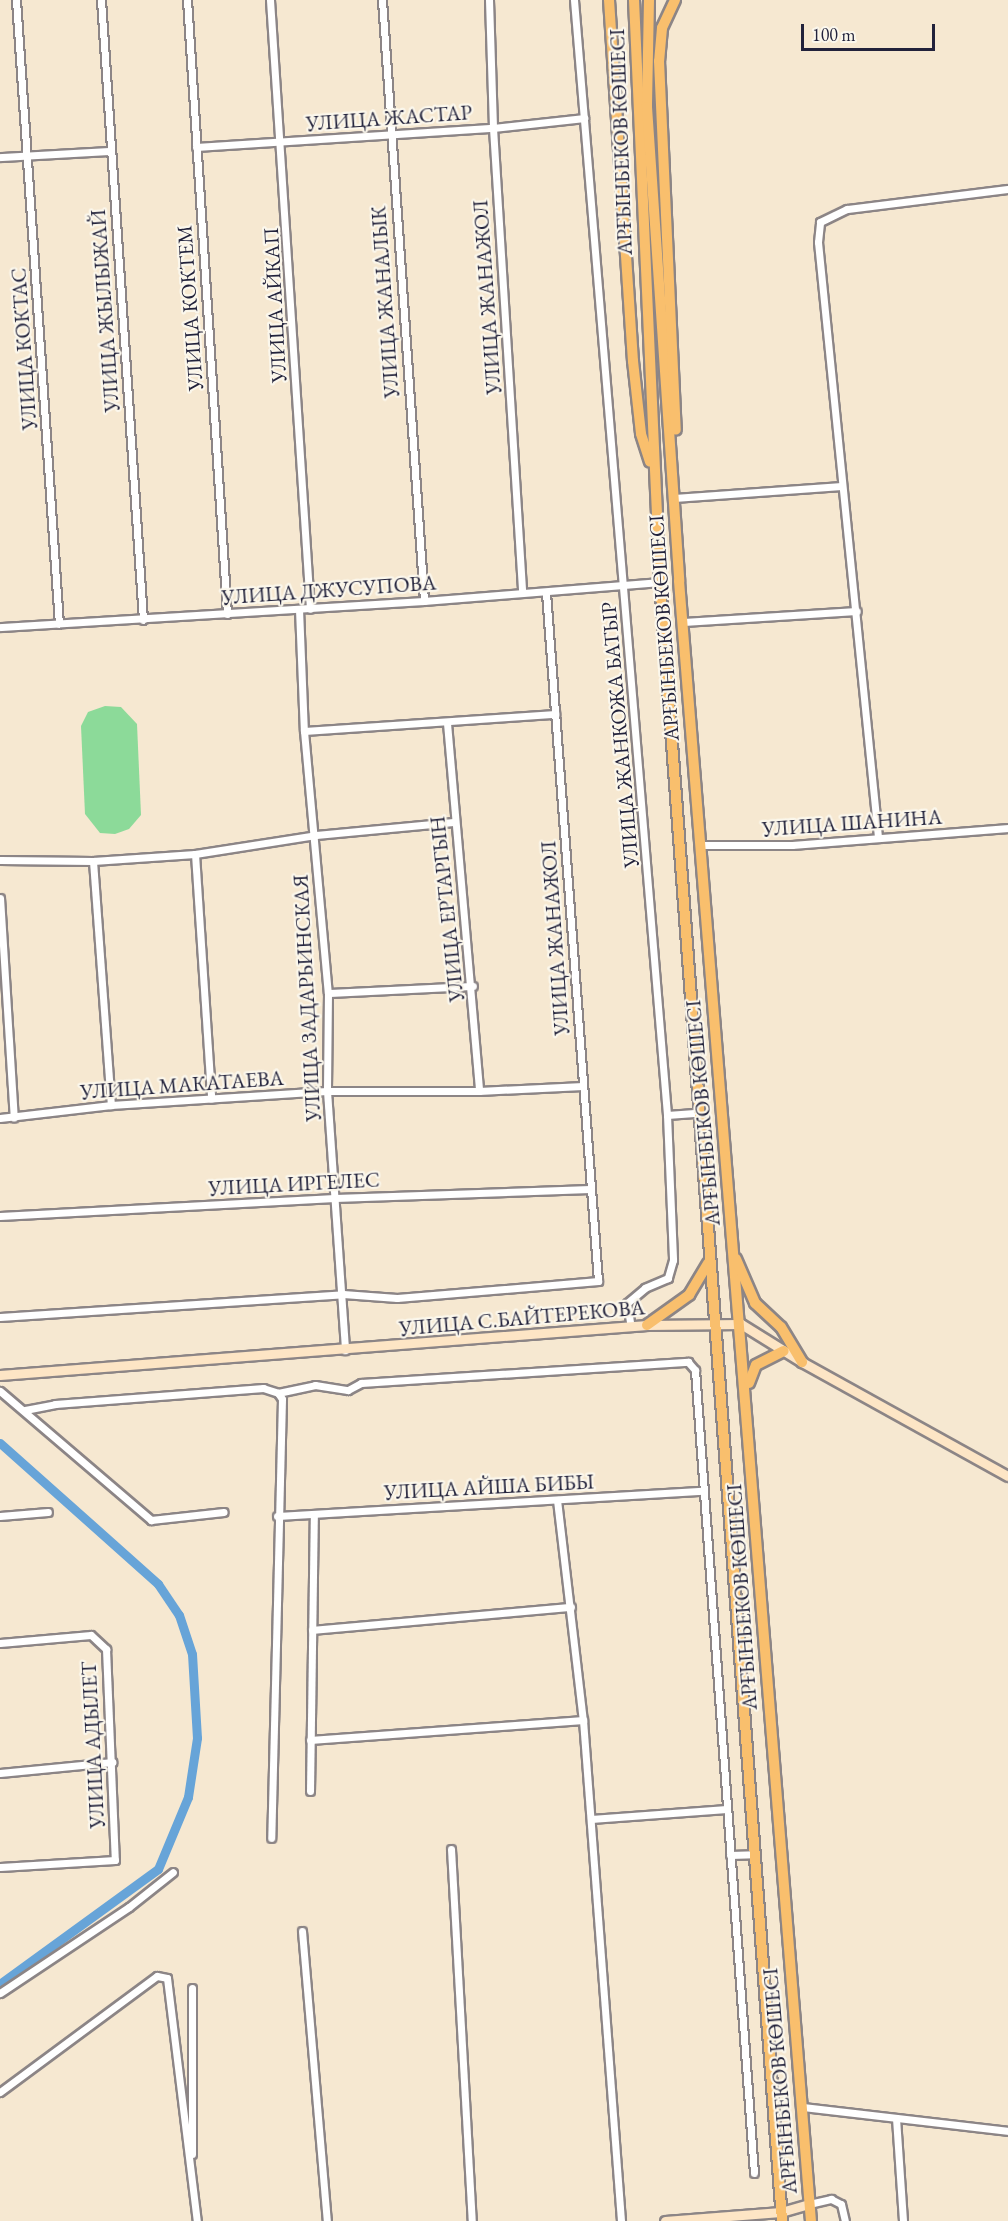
<!DOCTYPE html>
<html>
<head>
<meta charset="utf-8">
<style>
	body { margin:0 }
	#map { position:relative; width:1008px; height:2221px; overflow:hidden; background:#f6e8d1; font-family:"EB Garamond",serif }
	div>[style] { position:absolute }
	.green>* { inset:0; background:#8cda99 }
	.canal>* { height:9px; margin:-4.5px; padding:0 4.5px; transform-origin:4.5px; border-radius:4.5px; background:#67a4d8 }
	.roads { filter:drop-shadow(2px 0 #8c8586) drop-shadow(-2px 0 #8c8586) drop-shadow(0 2px #8c8586) drop-shadow(0 -2px #8c8586) }
	.minor>* { height:7px; margin:-3.5px; padding:0 3.5px; transform-origin:3.5px; border-radius:3.5px; background:#fff }
	.secondary>* { height:9px; margin:-4.5px; padding:0 4.5px; transform-origin:4.5px; border-radius:4.5px; background:#fde5c5 }
	.primary>* { height:10px; margin:-5px; padding:0 5px; transform-origin:5px; border-radius:5px; background:#f9bf6d }
	span { translate:-50% -50%; white-space:nowrap; text-align:center; line-height:1.15; -webkit-text-stroke:4.5px #fbf7ec; paint-order:stroke }
	.street-label { font-size:21px; color:#22223b }
	.scale { position:absolute; left:801px; top:24px; width:134px; height:27px; box-sizing:border-box; border:3px solid #22223b; border-top:0; padding-left:8px; font-size:18px; line-height:21px; white-space:nowrap; color:#22223b; -webkit-text-stroke:4px #fbf7ec; paint-order:stroke }
</style>
</head>
<body>
<div id="map">
	<div class="green">
		<i style="clip-path:polygon(105px 706px,121px 707px,137px 724px,141px 815px,129px 829px,115px 834px,100px 833px,85px 814px,81px 726px,88px 712px)"></i>
	</div>
	<div class="canal">
		<i style="left:0;top:1443px;width:212px;rotate:41.7deg"></i>
		<i style="left:158px;top:1584px;width:37px;rotate:56deg"></i>
		<i style="left:179px;top:1615px;width:41px;rotate:71.6deg"></i>
		<i style="left:192px;top:1654px;width:84px;rotate:86.6deg"></i>
		<i style="left:197px;top:1738px;width:60px;rotate:98.7deg"></i>
		<i style="left:188px;top:1797px;width:78px;rotate:112.6deg"></i>
		<i style="left:158px;top:1869px;width:195px;rotate:144deg"></i>
	</div>
	<div class="roads">
		<div class="minor">
			<i style="left:16px;top:0;width:625px;rotate:86.06deg"></i>
			<i style="left:101px;top:0;width:621px;rotate:86.12deg"></i>
			<i style="left:187px;top:0;width:615px;rotate:86.27deg"></i>
			<i style="left:270px;top:0;width:610px;rotate:86.24deg"></i>
			<i style="left:382px;top:0;width:602px;rotate:86deg"></i>
			<i style="left:489px;top:0;width:128px;rotate:88.2deg"></i>
			<i style="left:493px;top:128px;width:464px;rotate:86.4deg"></i>
			<i style="left:574px;top:0;width:1119px;rotate:85.23deg"></i>
			<i style="left:667px;top:1115px;width:145px;rotate:87.6deg"></i>
			<i style="left:673px;top:1260px;width:19px;rotate:106deg"></i>
			<i style="left:668px;top:1278px;width:25px;rotate:157deg"></i>
			<i style="left:645px;top:1288px;width:23px;rotate:140deg"></i>
			<i style="left:627px;top:1303px;width:24px;rotate:81deg"></i>
			<i style="left:196px;top:147px;width:298px;rotate:-3.7deg"></i>
			<i style="left:493px;top:128px;width:92px;rotate:-6.3deg"></i>
			<i style="left:0;top:157px;width:110px;rotate:-3.1deg"></i>
			<i style="left:674px;top:498px;width:168px;rotate:-4.1deg"></i>
			<i style="left:299px;top:609px;width:122px;rotate:87.7deg"></i>
			<i style="left:304px;top:731px;width:263px;rotate:84.8deg"></i>
			<i style="left:328px;top:993px;width:98px;rotate:90.6deg"></i>
			<i style="left:327px;top:1091px;width:260px;rotate:86deg"></i>
			<i style="left:683px;top:622px;width:174px;rotate:-3.6deg"></i>
			<i style="left:0;top:627px;width:425px;rotate:-3.5deg"></i>
			<i style="left:424px;top:601px;width:237px;rotate:-4.6deg"></i>
			<i style="left:447px;top:723px;width:369px;rotate:85deg"></i>
			<i style="left:304px;top:731px;width:252px;rotate:-3.9deg"></i>
			<i style="left:878px;top:837px;width:598px;rotate:-95.76deg"></i>
			<i style="left:818px;top:242px;width:20px;rotate:-84deg"></i>
			<i style="left:820px;top:222px;width:30px;rotate:-26deg"></i>
			<i style="left:847px;top:209px;width:162px;rotate:-7.1deg"></i>
			<i style="left:699px;top:845px;width:93px"></i>
			<i style="left:792px;top:845px;width:217px;rotate:-4.5deg"></i>
			<i style="left:195px;top:854px;width:245px;rotate:86.2deg"></i>
			<i style="left:0;top:860px;width:93px;rotate:0.6deg"></i>
			<i style="left:93px;top:861px;width:102px;rotate:-3.9deg"></i>
			<i style="left:195px;top:854px;width:122px;rotate:-8.9deg"></i>
			<i style="left:316px;top:835px;width:138px;rotate:-5.4deg"></i>
			<i style="left:93px;top:861px;width:245px;rotate:85.8deg"></i>
			<i style="left:0;top:898px;width:220px;rotate:86.4deg"></i>
			<i style="left:328px;top:993px;width:145px;rotate:-2.8deg"></i>
			<i style="left:667px;top:1115px;width:31px;rotate:-4deg"></i>
			<i style="left:0;top:1118px;width:112px;rotate:-6.7deg"></i>
			<i style="left:111px;top:1105px;width:216px;rotate:-3.7deg"></i>
			<i style="left:327px;top:1091px;width:152px"></i>
			<i style="left:479px;top:1091px;width:104px;rotate:-2.8deg"></i>
			<i style="left:0;top:1216px;width:335px;rotate:-3.1deg"></i>
			<i style="left:335px;top:1198px;width:255px;rotate:-2deg"></i>
			<i style="left:0;top:1317px;width:344px;rotate:-3.8deg"></i>
			<i style="left:343px;top:1294px;width:54px;rotate:4.2deg"></i>
			<i style="left:397px;top:1298px;width:202px;rotate:-4.8deg"></i>
			<i style="left:598px;top:1281px;width:691px;rotate:-94.32deg"></i>
			<i style="left:0;top:1391px;width:199px;rotate:40.5deg"></i>
			<i style="left:151px;top:1520px;width:73px;rotate:-6.3deg"></i>
			<i style="left:278px;top:1393px;width:38px;rotate:-12deg"></i>
			<i style="left:315px;top:1385px;width:33px;rotate:9deg"></i>
			<i style="left:348px;top:1390px;width:15px;rotate:-28deg"></i>
			<i style="left:361px;top:1383px;width:328px;rotate:-3.7deg"></i>
			<i style="left:688px;top:1362px;width:11px;rotate:49deg"></i>
			<i style="left:695px;top:1370px;width:805px;rotate:85.8deg"></i>
			<i style="left:25px;top:1410px;width:31px;rotate:-11deg"></i>
			<i style="left:55px;top:1404px;width:209px;rotate:-4.4deg"></i>
			<i style="left:263px;top:1388px;width:16px;rotate:18deg"></i>
			<i style="left:278px;top:1393px;width:7px;rotate:56deg"></i>
			<i style="left:282px;top:1399px;width:439px;rotate:91.4deg"></i>
			<i style="left:557px;top:1500px;width:222px;rotate:83.3deg"></i>
			<i style="left:583px;top:1720px;width:502px;rotate:85.66deg"></i>
			<i style="left:0;top:1516px;width:48px;rotate:-4.8deg"></i>
			<i style="left:277px;top:1516px;width:427px;rotate:-3.4deg"></i>
			<i style="left:312px;top:1630px;width:260px;rotate:-5.1deg"></i>
			<i style="left:0;top:1643px;width:91px;rotate:-5deg"></i>
			<i style="left:91px;top:1635px;width:21px;rotate:43deg"></i>
			<i style="left:106px;top:1649px;width:211px;rotate:87.6deg"></i>
			<i style="left:115px;top:1860px;width:115px;rotate:176.5deg"></i>
			<i style="left:310px;top:1740px;width:274px;rotate:-4.2deg"></i>
			<i style="left:0;top:1773px;width:113px;rotate:-5.6deg"></i>
			<i style="left:310px;top:1791px;width:277px;rotate:-89.2deg"></i>
			<i style="left:591px;top:1819px;width:136px;rotate:-4.2deg"></i>
			<i style="left:451px;top:1849px;width:373px;rotate:86.8deg"></i>
			<i style="left:730px;top:1855px;width:24px;rotate:-2deg"></i>
			<i style="left:302px;top:1931px;width:291px;rotate:85.1deg"></i>
			<i style="left:192px;top:1988px;width:166px;rotate:90deg"></i>
			<i style="left:0;top:1993px;width:155px;rotate:-33.7deg"></i>
			<i style="left:129px;top:1907px;width:56px;rotate:-38.5deg"></i>
			<i style="left:0;top:2092px;width:195px;rotate:-36.5deg"></i>
			<i style="left:157px;top:1976px;width:10px;rotate:11deg"></i>
			<i style="left:167px;top:1978px;width:245px;rotate:83deg"></i>
			<i style="left:802px;top:2107px;width:207px;rotate:6.6deg"></i>
			<i style="left:896px;top:2118px;width:103px;rotate:86.1deg"></i>
			<i style="left:809px;top:2204px;width:23px;rotate:-13deg"></i>
			<i style="left:831px;top:2199px;width:11px;rotate:27deg"></i>
			<i style="left:841px;top:2204px;width:17px;rotate:77deg"></i>
		</div>
		<div class="secondary">
			<i style="left:0;top:1375px;width:649px;rotate:-4.42deg"></i>
			<i style="left:647px;top:1325px;width:94px;rotate:-0.6deg"></i>
			<i style="left:741px;top:1324px;width:72px;rotate:31.9deg"></i>
			<i style="left:802px;top:1362px;width:235px;rotate:29deg"></i>
			<i style="left:665px;top:2221px;width:116px;rotate:-4.4deg"></i>
			<i style="left:781px;top:2212px;width:29px;rotate:-16deg"></i>
		</div>
		<div class="primary">
			<i style="left:609px;top:0;width:362px;rotate:86.2deg"></i>
			<i style="left:633px;top:361px;width:73px;rotate:83.7deg"></i>
			<i style="left:641px;top:434px;width:29px;rotate:72deg"></i>
			<i style="left:634px;top:0;width:583px;rotate:87.44deg"></i>
			<i style="left:660px;top:582px;width:1644px;rotate:85.74deg"></i>
			<i style="left:649px;top:0;width:107px;rotate:91.1deg"></i>
			<i style="left:647px;top:107px;width:475px;rotate:86.1deg"></i>
			<i style="left:679px;top:581px;width:1645px;rotate:85.4deg"></i>
			<i style="left:675px;top:0;width:31px;rotate:115deg"></i>
			<i style="left:662px;top:28px;width:33px;rotate:95deg"></i>
			<i style="left:659px;top:61px;width:369px;rotate:87.4deg"></i>
			<i style="left:736px;top:1259px;width:48px;rotate:66.6deg"></i>
			<i style="left:755px;top:1303px;width:35px;rotate:43deg"></i>
			<i style="left:781px;top:1327px;width:41px;rotate:59deg"></i>
			<i style="left:647px;top:1325px;width:52px;rotate:-35.5deg"></i>
			<i style="left:689px;top:1295px;width:37px;rotate:-59deg"></i>
			<i style="left:749px;top:1383px;width:19px;rotate:-69deg"></i>
			<i style="left:756px;top:1365px;width:31px;rotate:-27deg"></i>
		</div>
	</div>
	<div class="street-label">
		<span style="left:389px;top:118px;rotate:-4deg">УЛИЦА ЖАСТАР</span>
		<span style="left:621px;top:142px;rotate:-92deg">АРҒЫНБЕКОВ КӨШЕСІ</span>
		<span style="left:487px;top:297px;rotate:-94deg">УЛИЦА ЖАНАЖОЛ</span>
		<span style="left:385px;top:302px;rotate:-94deg">УЛИЦА ЖАНАЛЫК</span>
		<span style="left:275px;top:305px;rotate:-93deg">УЛИЦА АЙКАП</span>
		<span style="left:190px;top:308px;rotate:-94deg">УЛИЦА КОКТЕМ</span>
		<span style="left:105px;top:311px;rotate:-94deg">УЛИЦА ЖЫЛЫЖАЙ</span>
		<span style="left:24px;top:349px;rotate:-94deg">УЛИЦА КОКТАС</span>
		<span style="left:329px;top:590px;rotate:-4deg">УЛИЦА ДЖУСУПОВА</span>
		<span style="left:664px;top:628px;rotate:-94deg">АРҒЫНБЕКОВ КӨШЕСІ</span>
		<span style="left:620px;top:735px;rotate:-95deg">УЛИЦА ЖАНКОЖА БАТЫР</span>
		<span style="left:852px;top:823px;rotate:-4deg">УЛИЦА ШАНИНА</span>
		<span style="left:447px;top:909px;rotate:-96deg">УЛИЦА ЕРТАРГЫН</span>
		<span style="left:555px;top:938px;rotate:-94deg">УЛИЦА ЖАНАЖОЛ</span>
		<span style="left:307px;top:998px;rotate:-93deg">УЛИЦА ЗАДАРЬИНСКАЯ</span>
		<span style="left:182px;top:1085px;rotate:-4deg">УЛИЦА МАКАТАЕВА</span>
		<span style="left:703px;top:1113px;rotate:-95deg">АРҒЫНБЕКОВ КӨШЕСІ</span>
		<span style="left:294px;top:1184px;rotate:-3deg">УЛИЦА ИРГЕЛЕС</span>
		<span style="left:522px;top:1318px;rotate:-5deg">УЛИЦА С.БАЙТЕРЕКОВА</span>
		<span style="left:489px;top:1487px;rotate:-3deg">УЛИЦА АЙША БИБЫ</span>
		<span style="left:742px;top:1597px;rotate:-94deg">АРҒЫНБЕКОВ КӨШЕСІ</span>
		<span style="left:93px;top:1745px;rotate:-93deg">УЛИЦА АДЫЛЕТ</span>
		<span style="left:780px;top:2081px;rotate:-95deg">АРҒЫНБЕКОВ КӨШЕСІ</span>
	</div>
	<div class="scale">100 m</div>
</div>
</body>
</html>
